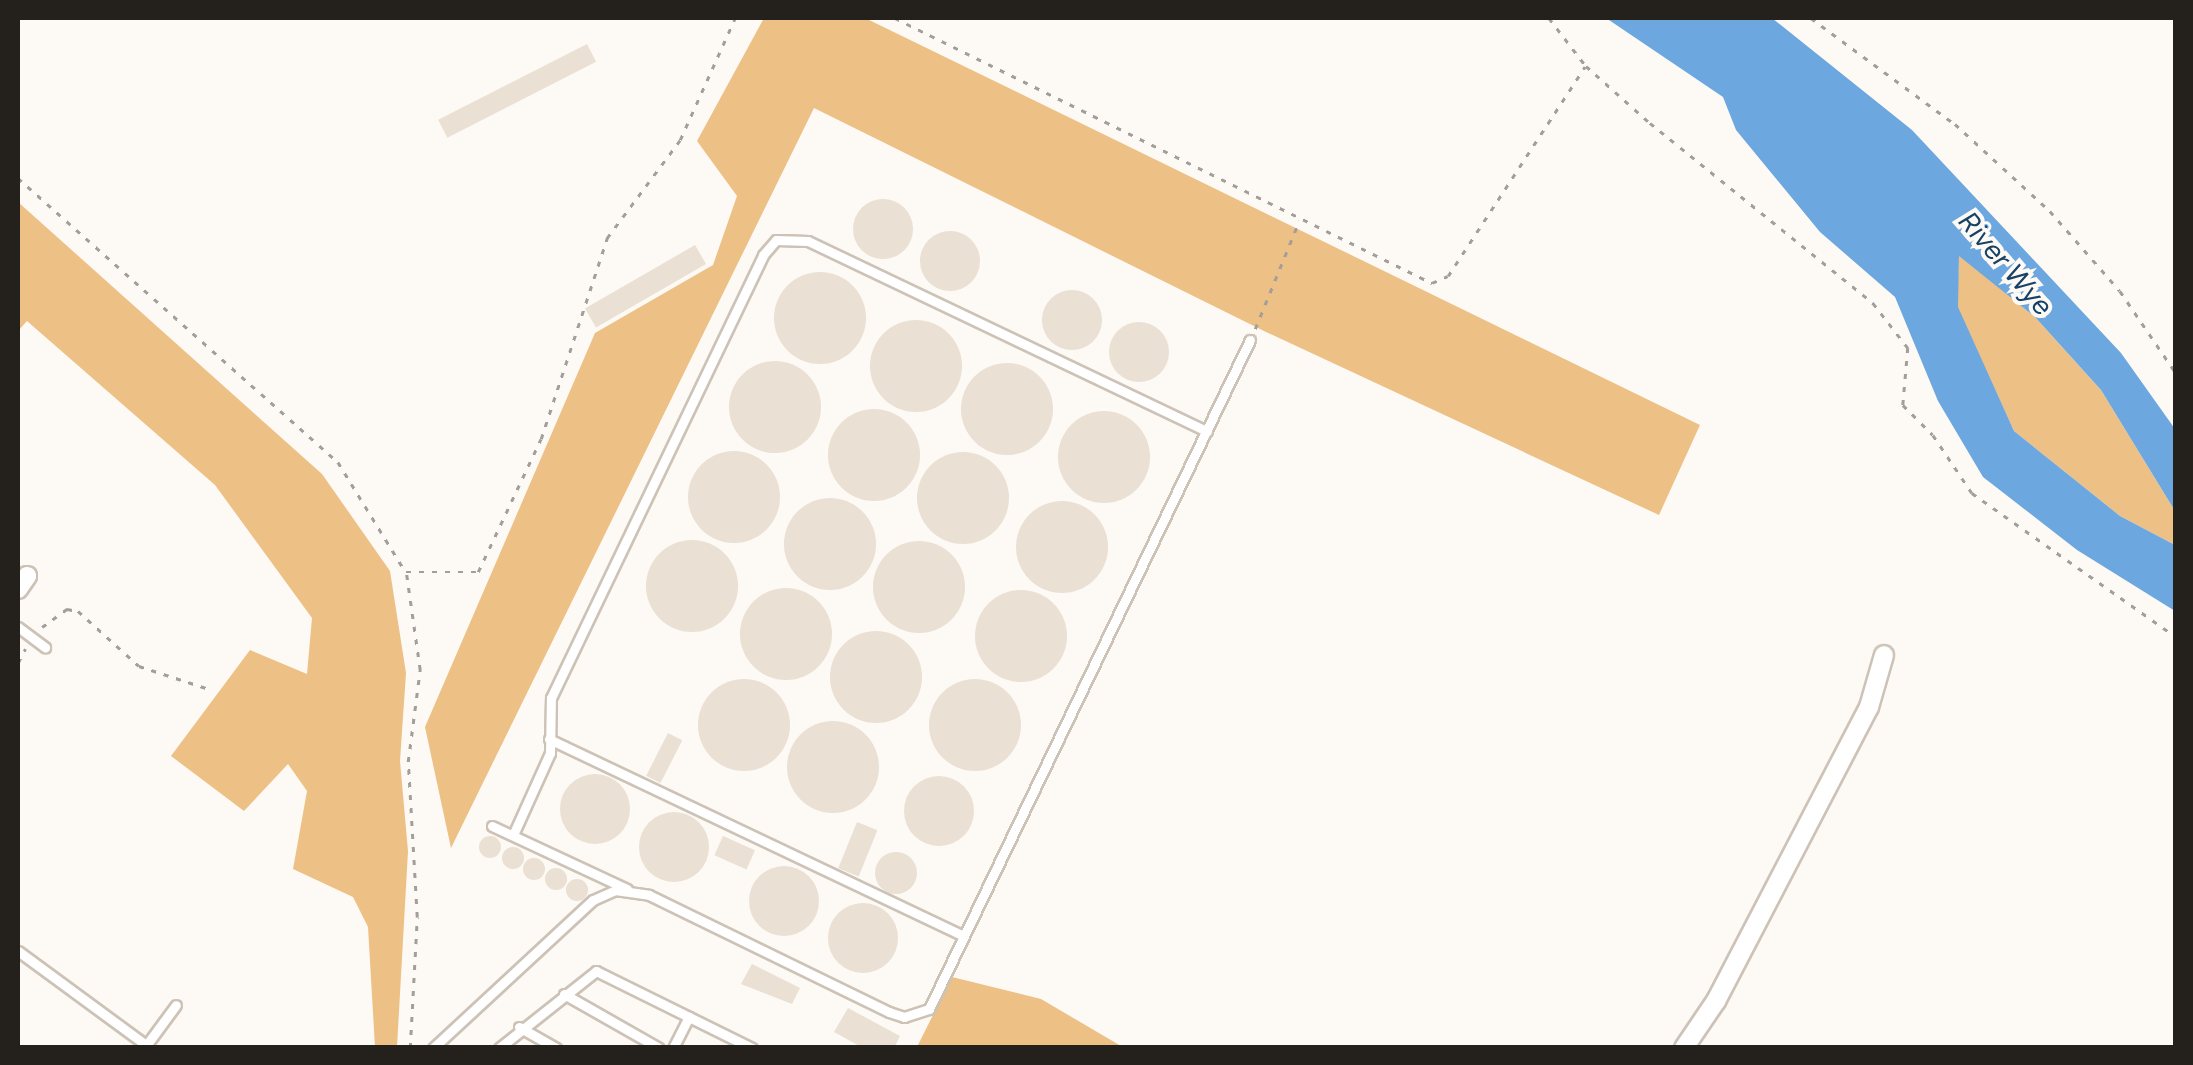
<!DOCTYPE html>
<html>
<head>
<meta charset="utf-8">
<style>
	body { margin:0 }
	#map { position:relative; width:2193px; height:1065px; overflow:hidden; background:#fdf9f4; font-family:Figtree,sans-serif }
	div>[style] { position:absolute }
	.green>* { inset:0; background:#edc085 }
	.water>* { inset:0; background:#6ca8df }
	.building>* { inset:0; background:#eae0d3; transform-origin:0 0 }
	.round { border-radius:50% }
	.path>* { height:2.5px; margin-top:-1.25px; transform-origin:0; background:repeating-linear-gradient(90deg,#a29e99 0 5px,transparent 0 13px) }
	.roads { filter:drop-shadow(2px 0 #cdc2b6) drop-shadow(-2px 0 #cdc2b6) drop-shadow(0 2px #cdc2b6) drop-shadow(0 -2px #cdc2b6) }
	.lane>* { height:9px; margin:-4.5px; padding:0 4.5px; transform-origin:4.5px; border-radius:4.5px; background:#fff }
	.street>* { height:18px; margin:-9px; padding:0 9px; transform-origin:9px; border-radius:9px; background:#fff }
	span { translate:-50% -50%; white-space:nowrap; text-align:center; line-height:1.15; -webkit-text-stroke:8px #fdf9f4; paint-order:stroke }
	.water-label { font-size:28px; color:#164267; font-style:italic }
	.frame { position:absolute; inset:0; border:20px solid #24201b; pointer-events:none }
</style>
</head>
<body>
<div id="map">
	<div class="green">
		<i style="clip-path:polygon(764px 18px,865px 18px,1700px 425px,1659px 515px,1266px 332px,814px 108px,451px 848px,425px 727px,595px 333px,713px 265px,737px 196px,697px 141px)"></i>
		<i style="clip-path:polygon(18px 202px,322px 474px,390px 571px,406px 673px,400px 761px,408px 851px,397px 1047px,375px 1047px,368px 927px,353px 897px,293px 869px,307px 791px,288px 764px,244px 811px,171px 756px,250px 650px,307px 674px,312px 618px,215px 485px,27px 321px,18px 331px)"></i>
		<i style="clip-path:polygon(1959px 255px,2035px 317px,2101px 390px,2175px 511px,2175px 545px,2120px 516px,2014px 431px,1957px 307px)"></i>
		<i style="clip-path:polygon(952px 977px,1041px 999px,1121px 1046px,917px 1047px)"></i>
	</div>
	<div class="water">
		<i style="clip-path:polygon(1606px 18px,1772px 18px,1912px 130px,2121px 353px,2175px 429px,2175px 511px,2101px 390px,2035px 317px,1959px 256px,1958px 307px,2014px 431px,2120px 516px,2175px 545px,2175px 611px,2077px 550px,1983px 477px,1938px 401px,1895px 297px,1820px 232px,1736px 130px,1723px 97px)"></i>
	</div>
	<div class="building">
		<i style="left:587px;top:44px;width:20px;height:167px;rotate:63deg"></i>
		<i class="round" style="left:853px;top:199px;width:60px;height:60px"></i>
		<i class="round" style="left:920px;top:231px;width:60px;height:60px"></i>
		<i style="left:695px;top:245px;width:22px;height:127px;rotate:60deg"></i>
		<i class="round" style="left:774px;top:272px;width:92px;height:92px"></i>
		<i class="round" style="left:1042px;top:290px;width:60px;height:60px"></i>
		<i class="round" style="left:870px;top:320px;width:92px;height:92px"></i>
		<i class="round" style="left:1109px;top:322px;width:60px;height:60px"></i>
		<i class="round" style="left:729px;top:361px;width:92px;height:92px"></i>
		<i class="round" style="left:961px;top:363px;width:92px;height:92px"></i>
		<i class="round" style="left:828px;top:409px;width:92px;height:92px"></i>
		<i class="round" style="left:1058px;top:411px;width:92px;height:92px"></i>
		<i class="round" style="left:688px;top:451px;width:92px;height:92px"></i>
		<i class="round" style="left:917px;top:452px;width:92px;height:92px"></i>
		<i class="round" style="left:784px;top:498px;width:92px;height:92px"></i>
		<i class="round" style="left:1016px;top:501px;width:92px;height:92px"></i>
		<i class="round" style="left:646px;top:540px;width:92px;height:92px"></i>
		<i class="round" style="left:873px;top:541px;width:92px;height:92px"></i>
		<i class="round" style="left:740px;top:588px;width:92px;height:92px"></i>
		<i class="round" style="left:975px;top:590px;width:92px;height:92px"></i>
		<i class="round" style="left:830px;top:631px;width:92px;height:92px"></i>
		<i class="round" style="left:698px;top:679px;width:92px;height:92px"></i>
		<i class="round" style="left:929px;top:679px;width:92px;height:92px"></i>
		<i class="round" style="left:787px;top:721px;width:92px;height:92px"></i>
		<i style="left:668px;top:733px;width:16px;height:48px;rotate:27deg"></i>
		<i class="round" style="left:560px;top:774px;width:70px;height:70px"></i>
		<i class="round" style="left:904px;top:776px;width:70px;height:70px"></i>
		<i class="round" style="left:639px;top:812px;width:70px;height:70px"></i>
		<i style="left:857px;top:822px;width:22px;height:50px;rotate:22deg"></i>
		<i style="left:723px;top:836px;width:35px;height:21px;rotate:24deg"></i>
		<i class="round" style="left:479px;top:836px;width:22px;height:22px"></i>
		<i class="round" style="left:502px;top:847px;width:22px;height:22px"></i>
		<i class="round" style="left:875px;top:852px;width:42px;height:42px"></i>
		<i class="round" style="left:523px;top:858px;width:22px;height:22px"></i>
		<i class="round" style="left:749px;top:866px;width:70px;height:70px"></i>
		<i class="round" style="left:545px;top:868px;width:22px;height:22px"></i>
		<i class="round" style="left:566px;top:879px;width:22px;height:22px"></i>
		<i class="round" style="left:828px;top:903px;width:70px;height:70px"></i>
		<i style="clip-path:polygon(752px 964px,800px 988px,792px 1004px,741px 984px)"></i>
		<i style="clip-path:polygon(848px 1008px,900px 1036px,894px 1048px,863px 1048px,834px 1032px)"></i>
	</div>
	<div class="path">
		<i style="left:895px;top:18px;width:599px;rotate:26.27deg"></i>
		<i style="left:1432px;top:283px;width:17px;rotate:-24deg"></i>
		<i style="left:1448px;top:276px;width:250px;rotate:-56.8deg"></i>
		<i style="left:1549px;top:18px;width:61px;rotate:52.4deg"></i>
		<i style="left:1586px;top:66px;width:86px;rotate:41.7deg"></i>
		<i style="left:1650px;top:123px;width:287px;rotate:38.9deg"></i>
		<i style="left:1873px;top:303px;width:57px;rotate:52.1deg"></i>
		<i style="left:1908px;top:348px;width:57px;rotate:95deg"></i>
		<i style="left:1903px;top:405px;width:42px;rotate:45deg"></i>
		<i style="left:1933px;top:435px;width:70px;rotate:56.1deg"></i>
		<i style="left:1972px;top:493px;width:250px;rotate:35.2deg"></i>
		<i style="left:1811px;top:18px;width:179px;rotate:36.4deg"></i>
		<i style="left:1955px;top:124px;width:129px;rotate:42.5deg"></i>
		<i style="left:2050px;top:211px;width:106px;rotate:48.8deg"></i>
		<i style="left:2120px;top:291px;width:99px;rotate:55.7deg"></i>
		<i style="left:18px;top:178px;width:428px;rotate:41.6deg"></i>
		<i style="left:338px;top:462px;width:128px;rotate:58.4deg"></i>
		<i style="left:1255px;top:329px;width:117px;rotate:-67.8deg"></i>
		<i style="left:42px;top:627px;width:31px;rotate:-36deg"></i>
		<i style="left:67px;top:609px;width:11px;rotate:10deg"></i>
		<i style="left:78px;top:611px;width:82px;rotate:42deg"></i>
		<i style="left:139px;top:666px;width:77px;rotate:18.2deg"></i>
		<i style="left:18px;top:663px;width:16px;rotate:-63deg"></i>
		<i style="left:410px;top:1048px;width:131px;rotate:-86.9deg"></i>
		<i style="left:417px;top:917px;width:155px;rotate:-93.3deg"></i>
		<i style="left:408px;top:762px;width:93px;rotate:-82.6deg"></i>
		<i style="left:420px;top:670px;width:99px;rotate:-98.1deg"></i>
		<i style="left:406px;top:572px;width:72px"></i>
		<i style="left:478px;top:572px;width:147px;rotate:-64.7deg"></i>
		<i style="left:541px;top:439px;width:212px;rotate:-71.8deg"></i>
		<i style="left:607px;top:238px;width:122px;rotate:-53.3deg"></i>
		<i style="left:680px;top:140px;width:134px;rotate:-65.7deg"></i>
	</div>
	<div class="roads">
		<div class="lane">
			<i style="left:18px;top:627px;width:34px;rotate:37deg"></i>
			<i style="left:549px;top:739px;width:458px;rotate:25.4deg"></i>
			<i style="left:492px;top:826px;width:149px;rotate:25deg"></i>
			<i style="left:513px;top:835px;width:90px;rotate:-65.7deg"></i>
			<i style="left:550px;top:753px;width:55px;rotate:-89deg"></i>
			<i style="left:551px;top:698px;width:491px;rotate:-64.4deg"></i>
			<i style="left:763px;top:255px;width:20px;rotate:-49deg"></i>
			<i style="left:776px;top:240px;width:32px;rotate:2deg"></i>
			<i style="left:808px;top:241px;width:442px;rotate:25.5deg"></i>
			<i style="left:18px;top:951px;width:159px;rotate:36.3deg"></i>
			<i style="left:564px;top:994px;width:109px;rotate:29.6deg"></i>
			<i style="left:519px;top:1027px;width:43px;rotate:29.6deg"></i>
			<i style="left:145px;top:1047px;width:52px;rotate:-53.6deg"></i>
			<i style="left:433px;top:1048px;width:218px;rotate:-42.8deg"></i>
			<i style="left:593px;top:900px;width:24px;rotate:-24deg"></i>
			<i style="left:615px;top:890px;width:34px;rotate:8deg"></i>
			<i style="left:649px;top:895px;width:267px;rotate:26deg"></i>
			<i style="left:889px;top:1012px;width:16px;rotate:18deg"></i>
			<i style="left:904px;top:1017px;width:26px;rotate:-18deg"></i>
			<i style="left:929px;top:1009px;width:742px;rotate:-64.37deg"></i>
			<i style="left:499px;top:1048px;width:124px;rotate:-38.4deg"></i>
			<i style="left:596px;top:971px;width:174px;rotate:26.3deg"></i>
			<i style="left:673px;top:1048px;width:35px;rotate:-63deg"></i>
		</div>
		<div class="street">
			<i style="left:18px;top:589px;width:16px;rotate:-55deg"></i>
			<i style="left:1684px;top:1048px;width:57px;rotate:-55.8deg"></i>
			<i style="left:1716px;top:1001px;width:331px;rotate:-62.5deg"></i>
			<i style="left:1869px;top:707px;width:54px;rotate:-73.9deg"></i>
		</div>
	</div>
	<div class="water-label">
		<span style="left:2006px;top:263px;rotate:49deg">River Wye</span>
	</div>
	<div class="frame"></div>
</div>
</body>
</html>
